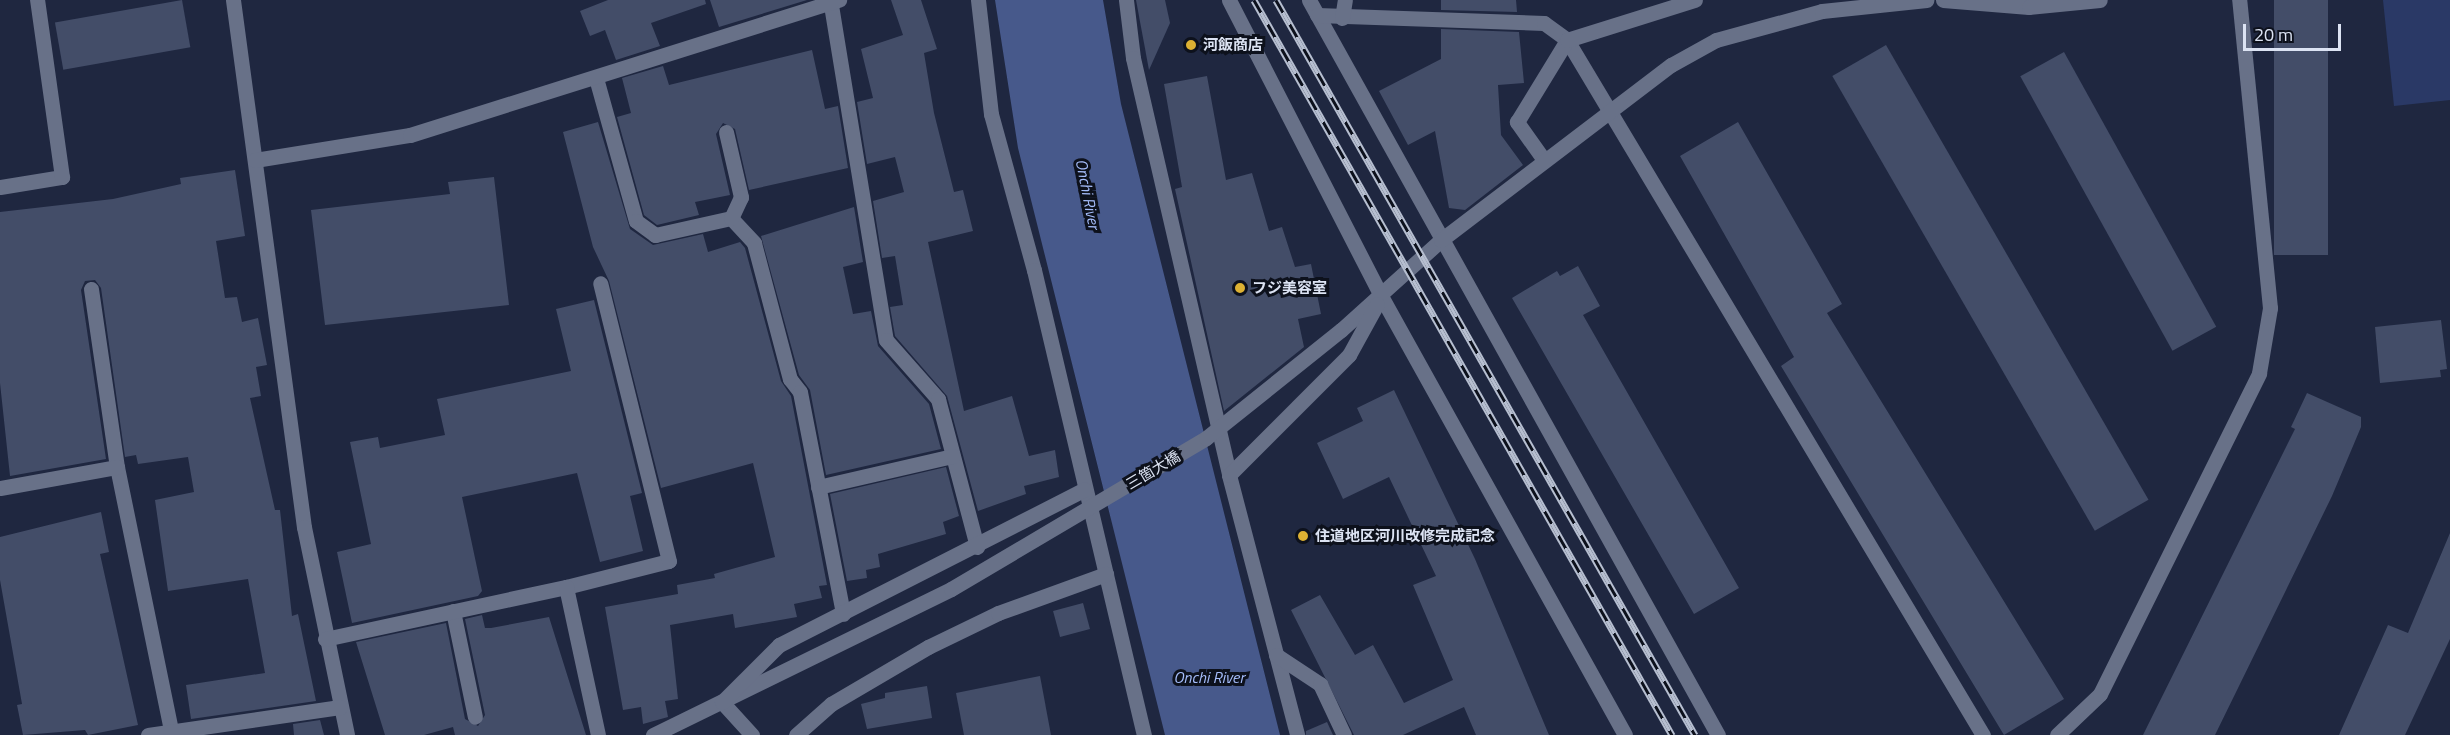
<!DOCTYPE html>
<html>
<head>
<meta charset="utf-8">
<style>
	body { margin:0 }
	#map { position:relative; width:2450px; height:735px; overflow:hidden; background:#1f2740; font-family:"Titillium Web","Noto Sans JP",sans-serif }
	div>[style] { position:absolute }
	.green>* { inset:0; background:#2a3966 }
	.water>* { inset:0; background:#47598b }
	.building>* { inset:0; background:#434d68; transform-origin:0 0 }
	.minor>* { height:15px; margin:-7.5px; padding:0 7.5px; transform-origin:7.5px; border-radius:7.5px; background:#687188 }
	.rail>* { height:7px; margin-top:-3.5px; transform-origin:0; background:repeating-linear-gradient(90deg,#0d111c 0 14px,#b7bfd0 0 28px); box-sizing:border-box; border-block:2px solid #b7bfd0 }
	.minor-bridge>* { height:15px; margin:-7.5px; padding:0 7.5px; transform-origin:7.5px; border-radius:7.5px; background:#687188 }
	.dots>* { width:16px; height:16px; translate:-50% -50%; box-sizing:border-box; border:3px solid #0d111c; border-radius:50% }
	span { translate:-50% -50%; white-space:nowrap; text-align:center; line-height:1.15; -webkit-text-stroke:6px #0d111c; paint-order:stroke }
	.poi-label { font-size:15px; color:#dce3f3; font-weight:700 }
	.left { translate:0 -50%; text-align:left }
	.street-label { font-size:15px; color:#dce3f3 }
	.water-label { font-size:16px; color:#a5bdfb; font-style:italic }
	.scale { position:absolute; left:2243px; top:24px; width:98px; height:27px; box-sizing:border-box; border:3px solid #dce3f3; border-top:0; padding-left:8px; font-size:18px; line-height:21px; white-space:nowrap; color:#dce3f3; -webkit-text-stroke:4px #0d111c; paint-order:stroke }
</style>
</head>
<body>
<div id="map">
	<div class="green">
		<i style="clip-path:polygon(2383px 0,2450px 0,2450px 100px,2394px 106px)"></i>
	</div>
	<div class="water">
		<i style="clip-path:polygon(995px 0,1103px 0,1121px 104px,1280px 735px,1165px 735px,1018px 148px)"></i>
	</div>
	<div class="building">
		<i style="left:182px;top:0;width:48px;height:129px;rotate:80deg"></i>
		<i style="clip-path:polygon(608px 0,705px 0,706px 4px,651px 23px,660px 46px,616px 60px,605px 30px,590px 36px,580px 11px)"></i>
		<i style="clip-path:polygon(710px 0,807px 0,719px 27px)"></i>
		<i style="clip-path:polygon(891px 0,921px 0,937px 49px,924px 53px,934px 113px,954px 192px,963px 190px,973px 231px,928px 242px,964px 411px,1012px 396px,1029px 456px,1055px 450px,1059px 477px,1024px 486px,1026px 494px,978px 511px,947px 396px,895px 336px,890px 307px,903px 305px,895px 256px,882px 258px,873px 201px,904px 192px,895px 157px,867px 164px,857px 102px,873px 98px,861px 49px,903px 35px)"></i>
		<i style="clip-path:polygon(1136px 0,1165px 0,1170px 23px,1149px 70px)"></i>
		<i style="clip-path:polygon(1441px 0,1516px 0,1517px 12px,1441px 10px)"></i>
		<i style="left:2274px;top:0;width:54px;height:255px"></i>
		<i style="clip-path:polygon(1441px 29px,1519px 32px,1524px 83px,1498px 85px,1501px 135px,1523px 165px,1465px 210px,1449px 208px,1435px 131px,1408px 145px,1379px 91px,1441px 59px)"></i>
		<i style="left:1886px;top:45px;width:525px;height:62px;rotate:60deg"></i>
		<i style="clip-path:polygon(812px 50px,825px 109px,838px 106px,848px 168px,749px 190px,735px 129px,723px 123px,716px 134px,730px 195px,695px 202px,699px 215px,657px 225px,644px 215px,617px 117px,631px 113px,622px 78px,663px 66px,669px 85px)"></i>
		<i style="left:2064px;top:52px;width:314px;height:50px;rotate:61deg"></i>
		<i style="clip-path:polygon(1207px 76px,1226px 180px,1252px 173px,1269px 231px,1282px 227px,1295px 267px,1311px 264px,1321px 314px,1298px 319px,1304px 347px,1224px 411px,1175px 189px,1182px 187px,1164px 84px)"></i>
		<i style="clip-path:polygon(598px 122px,630px 229px,653px 245px,703px 234px,708px 252px,740px 242px,745px 248px,781px 381px,791px 396px,827px 585px,819px 586px,822px 598px,794px 604px,797px 617px,735px 628px,733px 614px,670px 625px,678px 699px,665px 701px,668px 717px,643px 724px,641px 707px,623px 710px,605px 607px,678px 594px,677px 585px,715px 578px,714px 574px,775px 557px,753px 463px,661px 488px,609px 281px,593px 247px,563px 132px)"></i>
		<i style="clip-path:polygon(1738px 122px,1842px 304px,1827px 313px,2064px 699px,2004px 735px,1781px 366px,1794px 357px,1680px 156px)"></i>
		<i style="clip-path:polygon(235px 170px,245px 236px,216px 241px,225px 298px,237px 297px,242px 322px,258px 318px,267px 365px,256px 367px,261px 396px,250px 398px,275px 510px,280px 510px,292px 616px,298px 614px,316px 701px,191px 719px,186px 685px,265px 673px,248px 579px,168px 591px,155px 500px,194px 492px,188px 457px,138px 464px,136px 455px,125px 457px,101px 288px,95px 280px,85px 281px,81px 290px,106px 459px,10px 476px,0 383px,0 212px,113px 199px,181px 184px,180px 178px)"></i>
		<i style="clip-path:polygon(494px 177px,509px 305px,325px 325px,311px 210px,450px 194px,448px 182px)"></i>
		<i style="clip-path:polygon(854px 207px,863px 262px,843px 267px,853px 314px,871px 311px,878px 346px,929px 404px,941px 449px,826px 475px,810px 390px,799px 375px,761px 236px)"></i>
		<i style="clip-path:polygon(1578px 266px,1600px 306px,1583px 315px,1739px 588px,1694px 614px,1512px 298px,1557px 271px,1560px 276px)"></i>
		<i style="clip-path:polygon(594px 300px,642px 493px,630px 496px,643px 551px,600px 562px,577px 473px,462px 497px,482px 591px,478px 596px,352px 623px,337px 552px,371px 544px,350px 442px,378px 437px,380px 448px,445px 435px,437px 399px,571px 371px,556px 309px)"></i>
		<i style="clip-path:polygon(2441px 320px,2447px 369px,2440px 370px,2441px 377px,2380px 383px,2375px 327px)"></i>
		<i style="clip-path:polygon(1394px 390px,1475px 559px,1549px 735px,1476px 735px,1464px 707px,1403px 735px,1354px 735px,1291px 610px,1320px 595px,1355px 655px,1373px 645px,1404px 703px,1453px 680px,1413px 585px,1436px 576px,1389px 477px,1343px 499px,1317px 443px,1363px 421px,1357px 408px)"></i>
		<i style="clip-path:polygon(2307px 393px,2361px 417px,2361px 427px,2332px 496px,2215px 735px,2143px 735px,2295px 429px,2291px 427px)"></i>
		<i style="clip-path:polygon(946px 467px,959px 516px,943px 522px,946px 534px,878px 554px,880px 567px,866px 570px,867px 578px,847px 581px,830px 494px)"></i>
		<i style="clip-path:polygon(101px 512px,109px 552px,100px 554px,138px 725px,88px 735px,85px 730px,23px 735px,17px 705px,22px 704px,0 580px,0 537px)"></i>
		<i style="clip-path:polygon(2450px 533px,2450px 639px,2405px 735px,2339px 735px,2388px 625px,2408px 633px)"></i>
		<i style="left:1083px;top:603px;width:27px;height:31px;rotate:75deg"></i>
		<i style="clip-path:polygon(482px 615px,485px 628px,491px 628px,549px 617px,586px 735px,455px 735px,453px 727px,424px 735px,385px 735px,356px 642px,446px 623px,465px 719px,478px 726px,485px 715px,465px 619px)"></i>
		<i style="clip-path:polygon(1040px 676px,1051px 735px,964px 735px,956px 693px)"></i>
		<i style="clip-path:polygon(927px 686px,932px 718px,867px 729px,861px 704px,885px 698px,885px 693px)"></i>
		<i style="clip-path:polygon(320px 720px,324px 735px,294px 735px,293px 724px)"></i>
		<i style="clip-path:polygon(1327px 722px,1333px 735px,1306px 735px,1306px 731px)"></i>
	</div>
	<div class="minor">
		<i style="left:233px;top:0;width:532px;rotate:82.33deg"></i>
		<i style="left:304px;top:527px;width:212px;rotate:78.3deg"></i>
		<i style="left:978px;top:0;width:115px;rotate:83.5deg"></i>
		<i style="left:991px;top:114px;width:162px;rotate:74.6deg"></i>
		<i style="left:1034px;top:270px;width:478px;rotate:76.7deg"></i>
		<i style="left:1126px;top:0;width:58px;rotate:83.1deg"></i>
		<i style="left:1133px;top:58px;width:428px;rotate:77deg"></i>
		<i style="left:1229px;top:475px;width:269px;rotate:75.3deg"></i>
		<i style="left:1229px;top:0;width:333px;rotate:62.8deg"></i>
		<i style="left:1381px;top:296px;width:502px;rotate:60.93deg"></i>
		<i style="left:1309px;top:0;width:841px;rotate:60.91deg"></i>
		<i style="left:1943px;top:0;width:86px;rotate:4.7deg"></i>
		<i style="left:2029px;top:7px;width:71px;rotate:-5.6deg"></i>
		<i style="left:831px;top:5px;width:339px;rotate:80.7deg"></i>
		<i style="left:886px;top:340px;width:79px;rotate:48.6deg"></i>
		<i style="left:938px;top:399px;width:153px;rotate:75.2deg"></i>
		<i style="left:1317px;top:15px;width:227px;rotate:2deg"></i>
		<i style="left:1544px;top:23px;width:29px;rotate:36deg"></i>
		<i style="left:1567px;top:40px;width:810px;rotate:59.1deg"></i>
		<i style="left:1342px;top:18px;width:18px;rotate:-81deg"></i>
		<i style="left:596px;top:78px;width:148px;rotate:74.4deg"></i>
		<i style="left:636px;top:221px;width:24px;rotate:36deg"></i>
		<i style="left:655px;top:235px;width:78px;rotate:-12.6deg"></i>
		<i style="left:731px;top:218px;width:34px;rotate:47deg"></i>
		<i style="left:754px;top:243px;width:141px;rotate:75.2deg"></i>
		<i style="left:790px;top:379px;width:16px;rotate:52deg"></i>
		<i style="left:800px;top:392px;width:226px;rotate:79deg"></i>
		<i style="left:726px;top:132px;width:67px;rotate:77deg"></i>
		<i style="left:741px;top:197px;width:23px;rotate:115deg"></i>
		<i style="left:255px;top:160px;width:157px;rotate:-9.2deg"></i>
		<i style="left:410px;top:135px;width:450px;rotate:-17.5deg"></i>
		<i style="left:1544px;top:160px;width:47px;rotate:-125.4deg"></i>
		<i style="left:1517px;top:122px;width:96px;rotate:-58.6deg"></i>
		<i style="left:1567px;top:40px;width:134px;rotate:-17.4deg"></i>
		<i style="left:0;top:187px;width:63px;rotate:-9.2deg"></i>
		<i style="left:62px;top:177px;width:179px;rotate:-98deg"></i>
		<i style="left:91px;top:289px;width:180px;rotate:81.7deg"></i>
		<i style="left:117px;top:467px;width:274px;rotate:78.4deg"></i>
		<i style="left:1341px;top:330px;width:135px;rotate:-42deg"></i>
		<i style="left:1441px;top:240px;width:289px;rotate:-37.3deg"></i>
		<i style="left:1671px;top:65px;width:51px;rotate:-29.1deg"></i>
		<i style="left:1716px;top:40px;width:110px;rotate:-15.3deg"></i>
		<i style="left:1822px;top:11px;width:105px;rotate:-6deg"></i>
		<i style="left:1229px;top:475px;width:170px;rotate:-45deg"></i>
		<i style="left:1349px;top:355px;width:58px;rotate:-61.2deg"></i>
		<i style="left:818px;top:487px;width:138px;rotate:-13deg"></i>
		<i style="left:0;top:488px;width:119px;rotate:-10.2deg"></i>
		<i style="left:566px;top:587px;width:106px;rotate:-14.2deg"></i>
		<i style="left:669px;top:561px;width:286px;rotate:-103.9deg"></i>
		<i style="left:453px;top:611px;width:108px;rotate:78.3deg"></i>
		<i style="left:325px;top:639px;width:247px;rotate:-12.2deg"></i>
		<i style="left:566px;top:587px;width:151px;rotate:77.8deg"></i>
		<i style="left:1276px;top:655px;width:53px;rotate:33.4deg"></i>
		<i style="left:1320px;top:684px;width:56px;rotate:64.8deg"></i>
		<i style="left:148px;top:735px;width:194px;rotate:-8.3deg"></i>
		<i style="left:653px;top:735px;width:332px;rotate:-26.1deg"></i>
		<i style="left:752px;top:735px;width:45px;rotate:-132.3deg"></i>
		<i style="left:722px;top:702px;width:81px;rotate:-45deg"></i>
		<i style="left:779px;top:645px;width:343px;rotate:-27deg"></i>
		<i style="left:796px;top:735px;width:47px;rotate:-41.5deg"></i>
		<i style="left:831px;top:704px;width:113px;rotate:-30.4deg"></i>
		<i style="left:928px;top:647px;width:78px;rotate:-25.9deg"></i>
		<i style="left:998px;top:613px;width:115px;rotate:-19.9deg"></i>
		<i style="left:2057px;top:735px;width:59px;rotate:-43.6deg"></i>
		<i style="left:2100px;top:694px;width:358px;rotate:-63.6deg"></i>
		<i style="left:2259px;top:373px;width:66px;rotate:-80.4deg"></i>
		<i style="left:2270px;top:308px;width:310px;rotate:-95.7deg"></i>
	</div>
	<div class="rail">
		<i style="left:1254px;top:0;width:846px;rotate:60.37deg"></i>
		<i style="left:1276px;top:0;width:846px;rotate:60.31deg"></i>
	</div>
	<div class="minor-bridge">
		<i style="left:951px;top:589px;width:296px;rotate:-30.6deg"></i>
		<i style="left:1206px;top:438px;width:173px;rotate:-38.7deg"></i>
	</div>
	<div class="dots">
		<i style="left:1191px;top:45px;background:#ddb133"></i>
		<i style="left:1240px;top:288px;background:#ddb133"></i>
		<i style="left:1303px;top:536px;background:#ddb133"></i>
	</div>
	<div class="poi-label">
		<span class="left" style="left:1203px;top:45px">河飯商店</span>
		<span class="left" style="left:1252px;top:288px">フジ美容室</span>
		<span class="left" style="left:1315px;top:536px">住道地区河川改修完成記念</span>
	</div>
	<div class="street-label">
		<span style="left:1153px;top:470px;rotate:-31deg">三箇大橋</span>
	</div>
	<div class="water-label">
		<span style="left:1088px;top:194px;rotate:79deg">Onchi River</span>
		<span style="left:1209px;top:677px">Onchi River</span>
	</div>
	<div class="scale">20 m</div>
</div>
</body>
</html>
